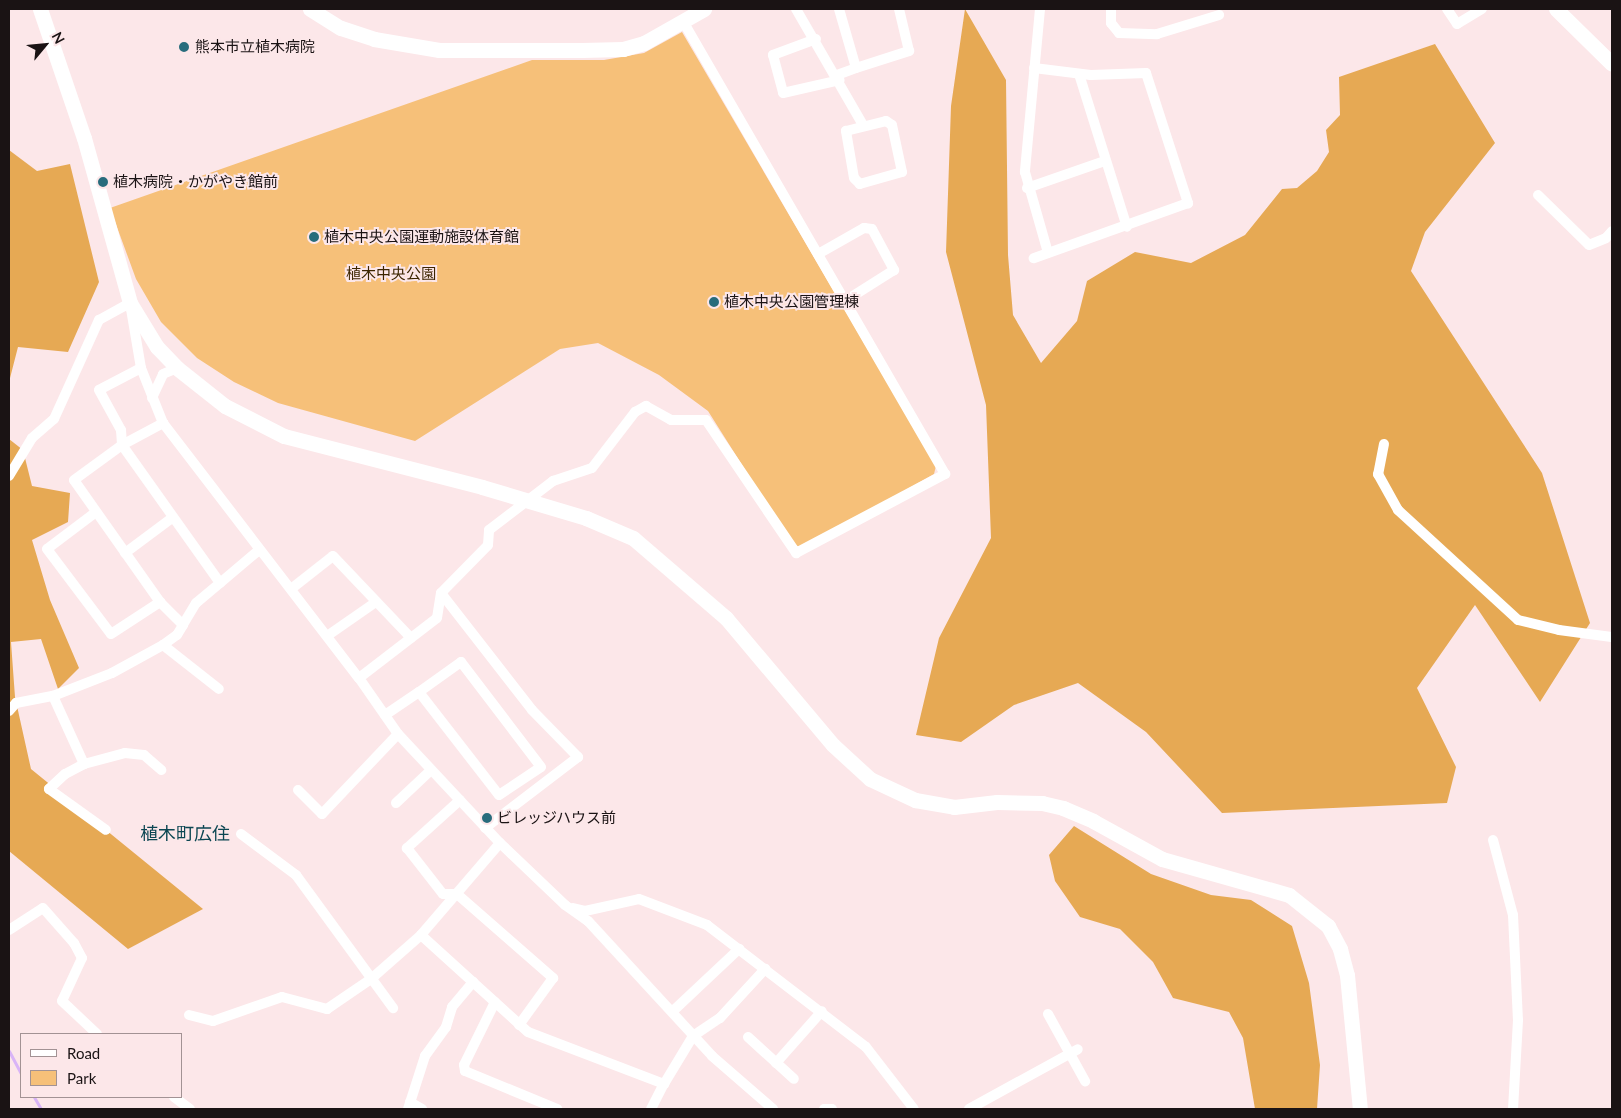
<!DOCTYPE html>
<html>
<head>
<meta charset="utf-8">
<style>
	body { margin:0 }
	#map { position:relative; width:1621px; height:1118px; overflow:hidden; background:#fce7e9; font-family:Lato,"Noto Sans JP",sans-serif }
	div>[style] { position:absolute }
	.green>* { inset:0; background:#f6c079 }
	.forest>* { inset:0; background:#e6a954 }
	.stream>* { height:3px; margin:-1.5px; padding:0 1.5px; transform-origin:1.5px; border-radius:1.5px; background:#d9b4f7 }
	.street>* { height:10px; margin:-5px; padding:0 5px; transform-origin:5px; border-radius:5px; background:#fff }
	.secondary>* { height:15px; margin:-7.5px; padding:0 7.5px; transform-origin:7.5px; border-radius:7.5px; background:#fff }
	.dots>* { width:14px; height:14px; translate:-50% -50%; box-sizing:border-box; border:2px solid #fce7e9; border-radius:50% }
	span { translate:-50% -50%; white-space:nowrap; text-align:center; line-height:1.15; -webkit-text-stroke:4px #fce7e9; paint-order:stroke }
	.poi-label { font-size:15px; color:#1a1314 }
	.left { translate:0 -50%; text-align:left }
	.park-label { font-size:15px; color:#3c2500 }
	.quarter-label { font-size:18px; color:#0b4652 }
	.frame { position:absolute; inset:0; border:10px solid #1a1314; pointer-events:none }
	.legend { position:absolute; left:20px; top:1033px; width:162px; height:65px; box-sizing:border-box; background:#fce7e9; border:1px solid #a29294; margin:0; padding:6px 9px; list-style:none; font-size:15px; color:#1a1314 }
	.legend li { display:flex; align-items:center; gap:10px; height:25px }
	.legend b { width:25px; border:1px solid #a29294 }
	.north { position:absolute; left:20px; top:20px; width:50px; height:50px; -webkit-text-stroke:4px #fce7e9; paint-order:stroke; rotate:62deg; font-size:14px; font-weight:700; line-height:20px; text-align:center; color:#1a1314 }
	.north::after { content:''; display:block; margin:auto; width:18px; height:22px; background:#1a1314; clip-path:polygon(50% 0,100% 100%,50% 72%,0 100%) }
</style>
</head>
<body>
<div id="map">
	<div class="green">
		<i style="clip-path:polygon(682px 32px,936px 466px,934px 474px,803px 548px,792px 544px,708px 411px,659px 375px,598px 343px,560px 349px,415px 441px,278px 403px,234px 382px,197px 358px,161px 322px,136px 279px,110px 208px,532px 60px,604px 60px,644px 53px)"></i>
	</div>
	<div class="forest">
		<i style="clip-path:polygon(965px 9px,1006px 80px,1008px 255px,1013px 315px,1041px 363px,1077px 321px,1087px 281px,1135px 252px,1191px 263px,1245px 235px,1282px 189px,1297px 188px,1317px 171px,1329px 152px,1326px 130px,1340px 115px,1339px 77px,1435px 44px,1495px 143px,1425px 232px,1411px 271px,1542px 473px,1590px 623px,1540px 702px,1475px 605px,1417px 688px,1456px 767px,1447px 803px,1222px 813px,1146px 732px,1078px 683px,1014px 705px,961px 742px,916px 735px,939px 638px,991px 538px,986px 405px,946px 252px,951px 106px)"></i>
		<i style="clip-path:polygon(9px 150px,37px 171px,70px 164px,99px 282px,68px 352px,18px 347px,9px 382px)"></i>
		<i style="clip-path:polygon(9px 439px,23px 450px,32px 486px,70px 493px,68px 522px,32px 540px,50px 600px,79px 668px,58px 689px,41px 639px,11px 642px,15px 697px,31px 769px,203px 909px,128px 949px,9px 851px)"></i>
		<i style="clip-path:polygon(1074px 826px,1151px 874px,1211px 895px,1251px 900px,1292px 926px,1309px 983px,1320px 1065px,1317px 1109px,1255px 1109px,1243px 1038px,1229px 1012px,1173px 998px,1153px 962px,1120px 929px,1080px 917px,1055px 881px,1049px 855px)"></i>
	</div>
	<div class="stream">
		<i style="left:9px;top:1051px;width:26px;rotate:62deg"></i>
		<i style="left:34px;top:1097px;width:14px;rotate:60deg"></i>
	</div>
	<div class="street">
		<i style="left:796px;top:9px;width:134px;rotate:60deg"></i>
		<i style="left:839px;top:9px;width:61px;rotate:73.9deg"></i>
		<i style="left:856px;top:68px;width:56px;rotate:-17.8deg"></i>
		<i style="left:909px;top:51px;width:43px;rotate:-103.4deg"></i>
		<i style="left:1040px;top:9px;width:164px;rotate:95.3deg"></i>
		<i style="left:1025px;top:172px;width:84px;rotate:74.1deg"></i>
		<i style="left:1111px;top:9px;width:14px;rotate:90deg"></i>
		<i style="left:1111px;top:23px;width:13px;rotate:51deg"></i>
		<i style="left:1119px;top:33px;width:38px;rotate:2deg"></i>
		<i style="left:1157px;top:34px;width:65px;rotate:-17deg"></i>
		<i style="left:1447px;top:9px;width:18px;rotate:56deg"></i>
		<i style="left:1457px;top:24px;width:29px;rotate:-31deg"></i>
		<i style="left:816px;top:39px;width:46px;rotate:159.6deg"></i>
		<i style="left:773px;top:55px;width:39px;rotate:75deg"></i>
		<i style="left:783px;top:93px;width:58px;rotate:-12.8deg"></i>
		<i style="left:1034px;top:68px;width:57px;rotate:7deg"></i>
		<i style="left:1091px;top:75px;width:55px;rotate:-2.1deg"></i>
		<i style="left:1146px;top:73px;width:137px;rotate:72.1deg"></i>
		<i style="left:1188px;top:203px;width:164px;rotate:160.3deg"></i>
		<i style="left:1079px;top:74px;width:160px;rotate:72.6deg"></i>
		<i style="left:837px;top:75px;width:20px;rotate:-20deg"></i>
		<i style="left:886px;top:121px;width:7px;rotate:34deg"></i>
		<i style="left:892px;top:125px;width:48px;rotate:78deg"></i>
		<i style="left:902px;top:172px;width:44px;rotate:164.1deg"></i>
		<i style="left:860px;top:184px;width:8px;rotate:-135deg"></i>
		<i style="left:854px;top:178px;width:48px;rotate:-99.7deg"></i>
		<i style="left:846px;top:131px;width:41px;rotate:-14deg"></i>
		<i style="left:1027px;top:188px;width:83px;rotate:-19.1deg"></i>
		<i style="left:1538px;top:195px;width:71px;rotate:44.4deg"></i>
		<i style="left:1589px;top:245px;width:18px;rotate:-22deg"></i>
		<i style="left:1606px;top:238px;width:9px;rotate:-49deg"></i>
		<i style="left:818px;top:254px;width:53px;rotate:-29.5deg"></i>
		<i style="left:864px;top:228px;width:8px;rotate:7deg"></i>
		<i style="left:872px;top:229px;width:47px;rotate:61.8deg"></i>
		<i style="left:894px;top:270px;width:58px;rotate:147.7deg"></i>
		<i style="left:141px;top:368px;width:47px;rotate:152.4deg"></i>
		<i style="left:99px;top:390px;width:46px;rotate:61.2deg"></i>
		<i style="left:121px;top:430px;width:15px;rotate:86deg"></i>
		<i style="left:122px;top:445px;width:169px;rotate:54.6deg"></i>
		<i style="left:220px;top:583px;width:31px;rotate:140deg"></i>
		<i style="left:196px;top:603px;width:26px;rotate:121deg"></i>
		<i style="left:152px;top:398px;width:26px;rotate:-65deg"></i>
		<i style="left:163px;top:374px;width:15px;rotate:-23deg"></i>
		<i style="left:1384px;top:444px;width:31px;rotate:101deg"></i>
		<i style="left:1378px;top:474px;width:41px;rotate:60.9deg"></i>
		<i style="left:1398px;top:510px;width:163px;rotate:42.5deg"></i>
		<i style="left:1518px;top:620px;width:42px;rotate:13.7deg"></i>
		<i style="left:1559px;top:630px;width:53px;rotate:7.5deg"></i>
		<i style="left:9px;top:476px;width:44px;rotate:-58.8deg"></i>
		<i style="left:32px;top:438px;width:29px;rotate:-41deg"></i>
		<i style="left:54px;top:419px;width:109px;rotate:-65.6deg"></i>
		<i style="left:99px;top:320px;width:35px;rotate:-29deg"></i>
		<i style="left:130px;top:303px;width:66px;rotate:80.4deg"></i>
		<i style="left:141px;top:368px;width:59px;rotate:68.2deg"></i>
		<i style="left:163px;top:423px;width:322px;rotate:52.5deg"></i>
		<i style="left:359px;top:678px;width:68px;rotate:55.1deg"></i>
		<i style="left:398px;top:734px;width:149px;rotate:46.9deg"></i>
		<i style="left:500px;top:843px;width:90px;rotate:43.6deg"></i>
		<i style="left:565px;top:905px;width:28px;rotate:35deg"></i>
		<i style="left:588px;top:921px;width:183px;rotate:47.4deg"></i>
		<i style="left:712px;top:1056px;width:81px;rotate:41deg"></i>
		<i style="left:96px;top:512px;width:61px;rotate:142.9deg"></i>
		<i style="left:47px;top:549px;width:106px;rotate:53deg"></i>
		<i style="left:111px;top:634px;width:59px;rotate:-33.1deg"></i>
		<i style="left:125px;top:553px;width:59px;rotate:-36.7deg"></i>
		<i style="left:220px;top:583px;width:51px;rotate:-40.2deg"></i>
		<i style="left:291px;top:589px;width:53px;rotate:-38.2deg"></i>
		<i style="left:333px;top:556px;width:113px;rotate:46.4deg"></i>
		<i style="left:441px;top:593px;width:148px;rotate:52.1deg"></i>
		<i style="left:532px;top:710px;width:66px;rotate:45.6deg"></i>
		<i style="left:578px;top:757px;width:117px;rotate:142.6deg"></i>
		<i style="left:327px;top:636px;width:60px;rotate:-34.8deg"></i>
		<i style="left:163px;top:645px;width:71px;rotate:38.2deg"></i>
		<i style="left:359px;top:678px;width:98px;rotate:-37.6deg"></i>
		<i style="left:437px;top:618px;width:25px;rotate:-81deg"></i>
		<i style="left:441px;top:593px;width:67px;rotate:-45.6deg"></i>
		<i style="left:488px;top:545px;width:15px;rotate:-86deg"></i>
		<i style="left:489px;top:530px;width:81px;rotate:-37.4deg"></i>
		<i style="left:553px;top:481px;width:41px;rotate:-18.4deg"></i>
		<i style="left:592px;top:468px;width:71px;rotate:-52.5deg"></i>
		<i style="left:635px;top:412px;width:13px;rotate:-29deg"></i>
		<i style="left:646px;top:406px;width:29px;rotate:29deg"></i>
		<i style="left:671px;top:420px;width:35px"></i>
		<i style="left:706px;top:420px;width:161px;rotate:55.9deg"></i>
		<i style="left:796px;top:553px;width:169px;rotate:-27.9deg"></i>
		<i style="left:945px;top:474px;width:521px;rotate:-120.06deg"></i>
		<i style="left:53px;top:696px;width:75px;rotate:65.5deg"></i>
		<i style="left:84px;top:764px;width:21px;rotate:152deg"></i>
		<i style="left:65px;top:774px;width:22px;rotate:137deg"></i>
		<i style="left:49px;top:789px;width:70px;rotate:35.7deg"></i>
		<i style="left:9px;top:711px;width:11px;rotate:-49deg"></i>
		<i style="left:16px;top:703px;width:38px;rotate:-11deg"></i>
		<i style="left:53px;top:696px;width:63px;rotate:-21.3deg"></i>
		<i style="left:112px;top:673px;width:58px;rotate:-28.8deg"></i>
		<i style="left:163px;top:645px;width:17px;rotate:-36deg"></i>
		<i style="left:177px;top:635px;width:12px;rotate:-59deg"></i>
		<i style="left:183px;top:625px;width:33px;rotate:-135deg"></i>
		<i style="left:160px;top:602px;width:149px;rotate:-125.2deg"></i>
		<i style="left:74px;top:480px;width:59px;rotate:-36.1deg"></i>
		<i style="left:122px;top:445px;width:47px;rotate:-28.2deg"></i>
		<i style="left:385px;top:715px;width:41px;rotate:-34.1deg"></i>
		<i style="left:419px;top:692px;width:130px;rotate:52.2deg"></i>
		<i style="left:499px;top:795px;width:50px;rotate:-33.7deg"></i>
		<i style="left:541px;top:767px;width:132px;rotate:-127.3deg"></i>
		<i style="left:461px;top:662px;width:52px;rotate:144.5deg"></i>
		<i style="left:84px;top:764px;width:42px;rotate:-15deg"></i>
		<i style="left:125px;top:753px;width:19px;rotate:6deg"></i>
		<i style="left:144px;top:755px;width:23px;rotate:41deg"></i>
		<i style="left:298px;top:790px;width:34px;rotate:45deg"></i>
		<i style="left:322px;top:814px;width:110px;rotate:-46.5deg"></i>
		<i style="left:460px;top:800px;width:72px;rotate:137.8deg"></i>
		<i style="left:407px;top:848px;width:58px;rotate:52deg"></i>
		<i style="left:443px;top:894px;width:14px"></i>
		<i style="left:457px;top:894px;width:128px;rotate:41.2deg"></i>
		<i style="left:553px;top:978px;width:58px;rotate:125.9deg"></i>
		<i style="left:396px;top:803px;width:48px;rotate:-43.3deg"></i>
		<i style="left:241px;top:834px;width:69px;rotate:36.7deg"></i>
		<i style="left:296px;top:875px;width:165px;rotate:53.9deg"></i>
		<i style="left:1493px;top:840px;width:78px;rotate:75.1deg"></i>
		<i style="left:1513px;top:915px;width:105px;rotate:87.3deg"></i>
		<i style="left:1518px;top:1020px;width:89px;rotate:93.2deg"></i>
		<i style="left:500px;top:843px;width:121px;rotate:130.7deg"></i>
		<i style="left:421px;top:935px;width:144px;rotate:42.2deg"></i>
		<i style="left:528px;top:1032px;width:146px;rotate:20.9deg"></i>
		<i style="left:664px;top:1084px;width:56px;rotate:-58.9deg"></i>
		<i style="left:693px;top:1036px;width:32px;rotate:-34deg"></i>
		<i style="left:720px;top:1018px;width:67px;rotate:-47.4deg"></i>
		<i style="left:573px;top:908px;width:12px;rotate:14deg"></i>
		<i style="left:585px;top:911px;width:55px;rotate:-12.5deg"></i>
		<i style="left:639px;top:899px;width:73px;rotate:20.9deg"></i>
		<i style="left:707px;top:925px;width:200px;rotate:37.5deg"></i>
		<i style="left:866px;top:1047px;width:78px;rotate:52.3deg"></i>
		<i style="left:9px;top:930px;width:40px;rotate:-32.9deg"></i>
		<i style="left:43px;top:908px;width:47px;rotate:48.5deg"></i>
		<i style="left:74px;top:943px;width:17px;rotate:62deg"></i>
		<i style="left:82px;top:958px;width:47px;rotate:114.9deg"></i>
		<i style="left:62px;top:1001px;width:48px;rotate:43.3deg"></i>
		<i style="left:495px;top:1002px;width:70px;rotate:116.2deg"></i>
		<i style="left:464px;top:1065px;width:6px;rotate:81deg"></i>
		<i style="left:465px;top:1071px;width:100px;rotate:22.4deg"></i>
		<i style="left:673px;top:1011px;width:91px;rotate:-43.2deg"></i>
		<i style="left:1048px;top:1014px;width:77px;rotate:61.1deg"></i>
		<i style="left:189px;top:1015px;width:25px;rotate:14deg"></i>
		<i style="left:213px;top:1021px;width:73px;rotate:-19.2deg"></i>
		<i style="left:282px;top:997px;width:47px;rotate:14.9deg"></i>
		<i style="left:327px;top:1009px;width:53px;rotate:-34.3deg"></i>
		<i style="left:371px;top:979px;width:67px;rotate:-41.3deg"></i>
		<i style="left:748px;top:1037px;width:62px;rotate:42.4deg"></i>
		<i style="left:776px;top:1063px;width:69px;rotate:-48.5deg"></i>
		<i style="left:174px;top:1097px;width:20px;rotate:37deg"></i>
		<i style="left:410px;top:1102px;width:14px;rotate:30deg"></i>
		<i style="left:408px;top:1109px;width:56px;rotate:-72.2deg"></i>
		<i style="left:425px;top:1056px;width:36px;rotate:-54deg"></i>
		<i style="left:446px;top:1027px;width:21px;rotate:-73deg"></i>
		<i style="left:452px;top:1007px;width:33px;rotate:-50deg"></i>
		<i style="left:651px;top:1109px;width:28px;rotate:-63deg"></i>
		<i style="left:824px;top:1109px;width:8px"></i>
		<i style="left:969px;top:1109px;width:124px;rotate:-28.8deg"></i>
	</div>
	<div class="secondary">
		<i style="left:40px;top:9px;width:136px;rotate:71.2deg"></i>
		<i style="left:84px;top:138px;width:171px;rotate:74.4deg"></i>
		<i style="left:130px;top:303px;width:52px;rotate:58.5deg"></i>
		<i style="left:157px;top:347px;width:29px;rotate:46deg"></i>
		<i style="left:177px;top:368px;width:61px;rotate:38.4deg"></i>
		<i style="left:225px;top:406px;width:66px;rotate:27deg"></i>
		<i style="left:284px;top:436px;width:204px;rotate:14.4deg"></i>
		<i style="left:482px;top:487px;width:109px;rotate:16.6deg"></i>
		<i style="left:586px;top:518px;width:51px;rotate:23.1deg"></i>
		<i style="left:633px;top:538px;width:123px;rotate:40.7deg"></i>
		<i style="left:726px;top:618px;width:166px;rotate:49.9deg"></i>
		<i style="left:833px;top:745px;width:50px;rotate:42.6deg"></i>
		<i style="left:870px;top:779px;width:50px;rotate:25deg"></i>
		<i style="left:915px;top:800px;width:40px;rotate:10deg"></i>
		<i style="left:954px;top:807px;width:43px;rotate:-6.6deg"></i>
		<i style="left:997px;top:802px;width:45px;rotate:1.3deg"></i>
		<i style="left:1042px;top:803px;width:22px;rotate:13deg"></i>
		<i style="left:1063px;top:808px;width:33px;rotate:23deg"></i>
		<i style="left:1093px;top:821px;width:79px;rotate:28.8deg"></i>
		<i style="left:1162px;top:859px;width:132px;rotate:15.8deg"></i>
		<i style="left:1289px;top:895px;width:50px;rotate:38.5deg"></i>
		<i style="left:1328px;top:926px;width:26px;rotate:62deg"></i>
		<i style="left:1340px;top:949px;width:27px;rotate:75deg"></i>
		<i style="left:1347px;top:975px;width:135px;rotate:84.5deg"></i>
		<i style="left:310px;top:9px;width:36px;rotate:32deg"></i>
		<i style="left:341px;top:28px;width:35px;rotate:18deg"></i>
		<i style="left:374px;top:39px;width:66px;rotate:9.6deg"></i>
		<i style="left:439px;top:50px;width:143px"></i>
		<i style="left:582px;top:50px;width:41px;rotate:-1.4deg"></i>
		<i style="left:623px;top:49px;width:22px;rotate:-16deg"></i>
		<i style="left:644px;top:43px;width:69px;rotate:-29.5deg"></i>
		<i style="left:1556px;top:9px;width:78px;rotate:44.5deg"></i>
	</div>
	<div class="dots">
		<i style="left:184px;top:47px;background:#286c7c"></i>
		<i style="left:103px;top:182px;background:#286c7c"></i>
		<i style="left:314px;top:237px;background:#286c7c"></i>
		<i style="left:714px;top:302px;background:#286c7c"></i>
		<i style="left:487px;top:818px;background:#286c7c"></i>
	</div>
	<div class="poi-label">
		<span class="left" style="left:195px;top:47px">熊本市立植木病院</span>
		<span class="left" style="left:113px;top:182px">植木病院・かがやき館前</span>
		<span class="left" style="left:324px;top:237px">植木中央公園運動施設体育館</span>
		<span class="left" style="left:724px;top:302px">植木中央公園管理棟</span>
		<span class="left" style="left:497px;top:818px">ビレッジハウス前</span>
	</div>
	<div class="park-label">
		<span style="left:391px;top:274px">植木中央公園</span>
	</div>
	<div class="quarter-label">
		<span style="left:185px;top:833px">植木町広住</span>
	</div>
	<div class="frame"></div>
	<ul class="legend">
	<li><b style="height:6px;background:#fff"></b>Road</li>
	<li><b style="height:14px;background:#f6c079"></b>Park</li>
	</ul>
	<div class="north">N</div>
</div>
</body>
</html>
